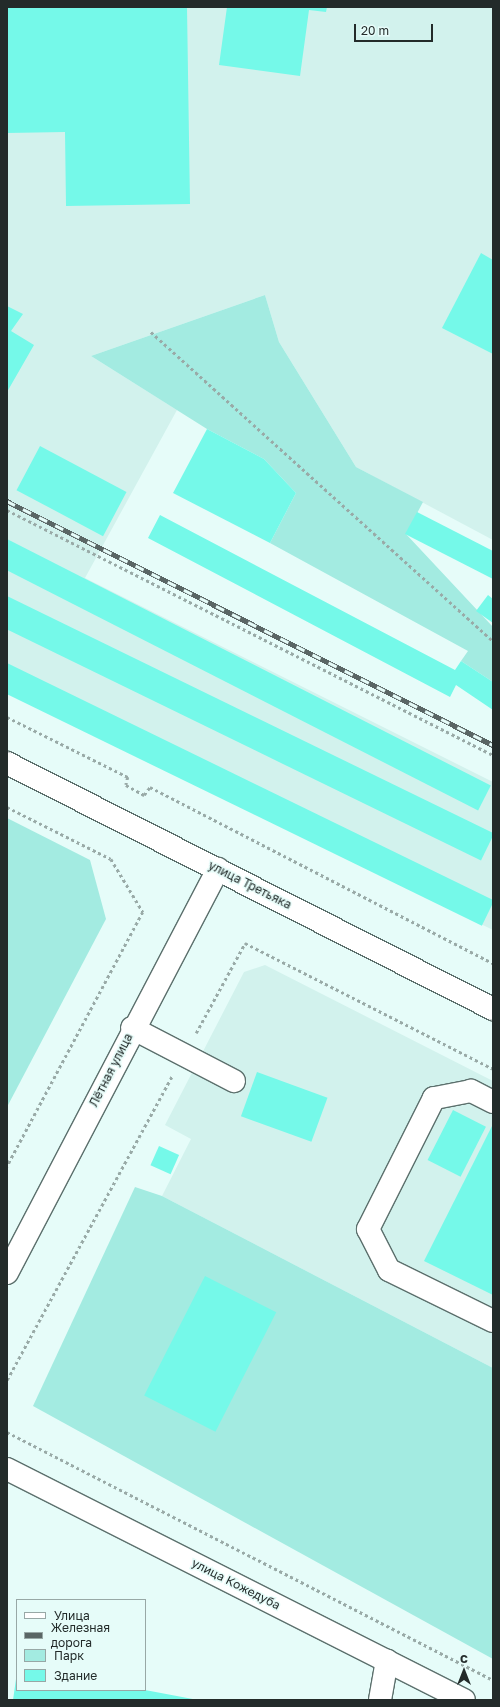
<!DOCTYPE html>
<html>
<head>
<meta charset="utf-8">
<style>
	body { margin:0 }
	#map { position:relative; width:500px; height:1707px; overflow:hidden; background:#e6fcf9; font-family:"Golos Text",sans-serif }
	div>[style] { position:absolute }
	.built>* { inset:0; background:#d2f2ed }
	.green>* { inset:0; background:#a3ebe1 }
	.building>* { inset:0; background:#75f9e9; transform-origin:0 0 }
	.path>* { height:2.5px; margin-top:-1.25px; transform-origin:0; background:repeating-linear-gradient(90deg,#99aaa7 0 3px,transparent 0 6px) }
	.roads { filter:drop-shadow(1px 0 #5c706d) drop-shadow(-1px 0 #5c706d) drop-shadow(0 1px #5c706d) drop-shadow(0 -1px #5c706d) }
	.minor>* { height:22px; margin:-11px; padding:0 11px; transform-origin:11px; border-radius:11px; background:#fff }
	.rail>* { height:4.5px; margin-top:-2.25px; transform-origin:0; background:repeating-linear-gradient(90deg,#e6fcf9 0 9px,#5a6665 0 18px); box-sizing:border-box; border-block:1px solid #5a6665 }
	span { translate:-50% -50%; white-space:nowrap; text-align:center; line-height:1.15; -webkit-text-stroke:3px #e6fcf9; paint-order:stroke }
	.street-label { font-size:12px; color:#232b2a }
	.frame { position:absolute; inset:0; border:8px solid #232b2a; pointer-events:none }
	.legend { position:absolute; left:16px; top:1599px; width:130px; height:92px; box-sizing:border-box; background:#e6fcf9; border:1px solid #98a8a6; margin:0; padding:5px 7px; list-style:none; font-size:12px; color:#232b2a }
	.legend li { display:flex; align-items:center; gap:8px; height:20px }
	.legend b { width:20px; border:1px solid #98a8a6 }
	.north { position:absolute; left:444px; top:1651px; width:40px; height:40px; -webkit-text-stroke:3px #e6fcf9; paint-order:stroke; rotate:0deg; font-size:11px; font-weight:700; line-height:16px; text-align:center; color:#232b2a }
	.north::after { content:''; display:block; margin:auto; width:14px; height:18px; background:#232b2a; clip-path:polygon(50% 0,100% 100%,50% 72%,0 100%) }
	.scale { position:absolute; left:354px; top:24px; width:79px; height:18px; box-sizing:border-box; border:2px solid #232b2a; border-top:0; padding-left:5px; font-size:12px; line-height:14px; white-space:nowrap; color:#232b2a; -webkit-text-stroke:3px #e6fcf9; paint-order:stroke }
</style>
</head>
<body>
<div id="map">
	<div class="built">
		<i style="clip-path:polygon(7px 7px,493px 7px,493px 540px,356px 467px,279px 342px,265px 295px,91px 356px,177px 410px,85px 578px,493px 782px,493px 930px,7px 691px)"></i>
		<i style="clip-path:polygon(265px 965px,493px 1081px,493px 1368px,162px 1196px,191px 1139px,165px 1125px,244px 972px)"></i>
	</div>
	<div class="green">
		<i style="clip-path:polygon(265px 295px,279px 342px,356px 467px,423px 502px,406px 534px,493px 627px,493px 682px,461px 661px,468px 651px,270px 543px,296px 493px,264px 459px,207px 429px,91px 356px)"></i>
		<i style="clip-path:polygon(7px 818px,90px 860px,106px 919px,7px 1107px)"></i>
		<i style="clip-path:polygon(135px 1187px,162px 1196px,493px 1368px,493px 1659px,33px 1406px)"></i>
	</div>
	<div class="building">
		<i style="clip-path:polygon(7px 7px,187px 7px,190px 204px,66px 206px,65px 132px,7px 133px)"></i>
		<i style="clip-path:polygon(227px 7px,327px 7px,326px 12px,309px 10px,300px 76px,219px 65px)"></i>
		<i style="clip-path:polygon(481px 253px,493px 260px,493px 354px,442px 328px)"></i>
		<i style="clip-path:polygon(7px 306px,23px 314px,11px 331px,34px 345px,7px 392px)"></i>
		<i style="clip-path:polygon(207px 429px,264px 459px,296px 493px,270px 543px,173px 493px)"></i>
		<i style="left:40px;top:446px;width:98px;height:50px;rotate:28deg"></i>
		<i style="clip-path:polygon(417px 512px,493px 551px,493px 579px,405px 534px)"></i>
		<i style="clip-path:polygon(160px 515px,455px 670px,461px 661px,493px 682px,493px 710px,456px 685px,450px 697px,148px 538px)"></i>
		<i style="left:7px;top:539px;width:543px;height:28px;rotate:27deg"></i>
		<i style="clip-path:polygon(488px 595px,493px 599px,493px 623px,476px 611px)"></i>
		<i style="left:7px;top:596px;width:542px;height:30px;rotate:26deg"></i>
		<i style="left:7px;top:663px;width:542px;height:28px;rotate:26deg"></i>
		<i style="left:257px;top:1072px;width:75px;height:47px;rotate:20deg"></i>
		<i style="left:453px;top:1110px;width:37px;height:56px;rotate:27deg"></i>
		<i style="clip-path:polygon(493px 1124px,493px 1295px,424px 1261px)"></i>
		<i style="left:159px;top:1146px;width:22px;height:21px;rotate:24deg"></i>
		<i style="left:205px;top:1276px;width:80px;height:134px;rotate:27deg"></i>
		<i style="clip-path:polygon(16px 1679px,17px 1690px,145px 1690px,198px 1700px,13px 1700px)"></i>
	</div>
	<div class="path">
		<i style="left:151px;top:332px;width:461px;rotate:42.1deg"></i>
		<i style="left:7px;top:510px;width:544px;rotate:26.75deg"></i>
		<i style="left:7px;top:717px;width:135px;rotate:26.4deg"></i>
		<i style="left:128px;top:777px;width:8px;rotate:104deg"></i>
		<i style="left:126px;top:785px;width:21px;rotate:29deg"></i>
		<i style="left:144px;top:795px;width:10px;rotate:-53deg"></i>
		<i style="left:150px;top:787px;width:386px;rotate:27.2deg"></i>
		<i style="left:7px;top:807px;width:116px;rotate:26.6deg"></i>
		<i style="left:111px;top:859px;width:62px;rotate:58.9deg"></i>
		<i style="left:143px;top:912px;width:289px;rotate:118.1deg"></i>
		<i style="left:196px;top:1033px;width:102px;rotate:-61.4deg"></i>
		<i style="left:245px;top:943px;width:278px;rotate:26.9deg"></i>
		<i style="left:7px;top:1380px;width:346px;rotate:-61.5deg"></i>
		<i style="left:7px;top:1432px;width:546px;rotate:27.03deg"></i>
	</div>
	<div class="roads">
		<div class="minor">
			<i style="left:7px;top:763px;width:545px;rotate:26.85deg"></i>
			<i style="left:132px;top:1028px;width:115px;rotate:27.5deg"></i>
			<i style="left:493px;top:1102px;width:25px;rotate:-153deg"></i>
			<i style="left:471px;top:1091px;width:38px;rotate:169deg"></i>
			<i style="left:434px;top:1098px;width:147px;rotate:116.7deg"></i>
			<i style="left:368px;top:1229px;width:46px;rotate:62.9deg"></i>
			<i style="left:389px;top:1270px;width:116px;rotate:26.1deg"></i>
			<i style="left:7px;top:1273px;width:456px;rotate:-62.4deg"></i>
			<i style="left:7px;top:1469px;width:512px;rotate:26.82deg"></i>
			<i style="left:380px;top:1700px;width:40px;rotate:-80deg"></i>
		</div>
	</div>
	<div class="rail">
		<i style="left:7px;top:501px;width:544px;rotate:26.66deg"></i>
	</div>
	<div class="street-label">
		<span style="left:250px;top:885px;rotate:27deg">улица Третьяка</span>
		<span style="left:111px;top:1070px;rotate:-63deg">Лётная улица</span>
		<span style="left:236px;top:1584px;rotate:27deg">улица Кожедуба</span>
	</div>
	<div class="frame"></div>
	<ul class="legend">
	<li><b style="height:5px;background:#fff"></b>Улица</li>
	<li><b style="height:5px;background:#5a6665"></b>Железная дорога</li>
	<li><b style="height:11px;background:#a3ebe1"></b>Парк</li>
	<li><b style="height:11px;background:#75f9e9"></b>Здание</li>
	</ul>
	<div class="north">С</div>
	<div class="scale">20 m</div>
</div>
</body>
</html>
